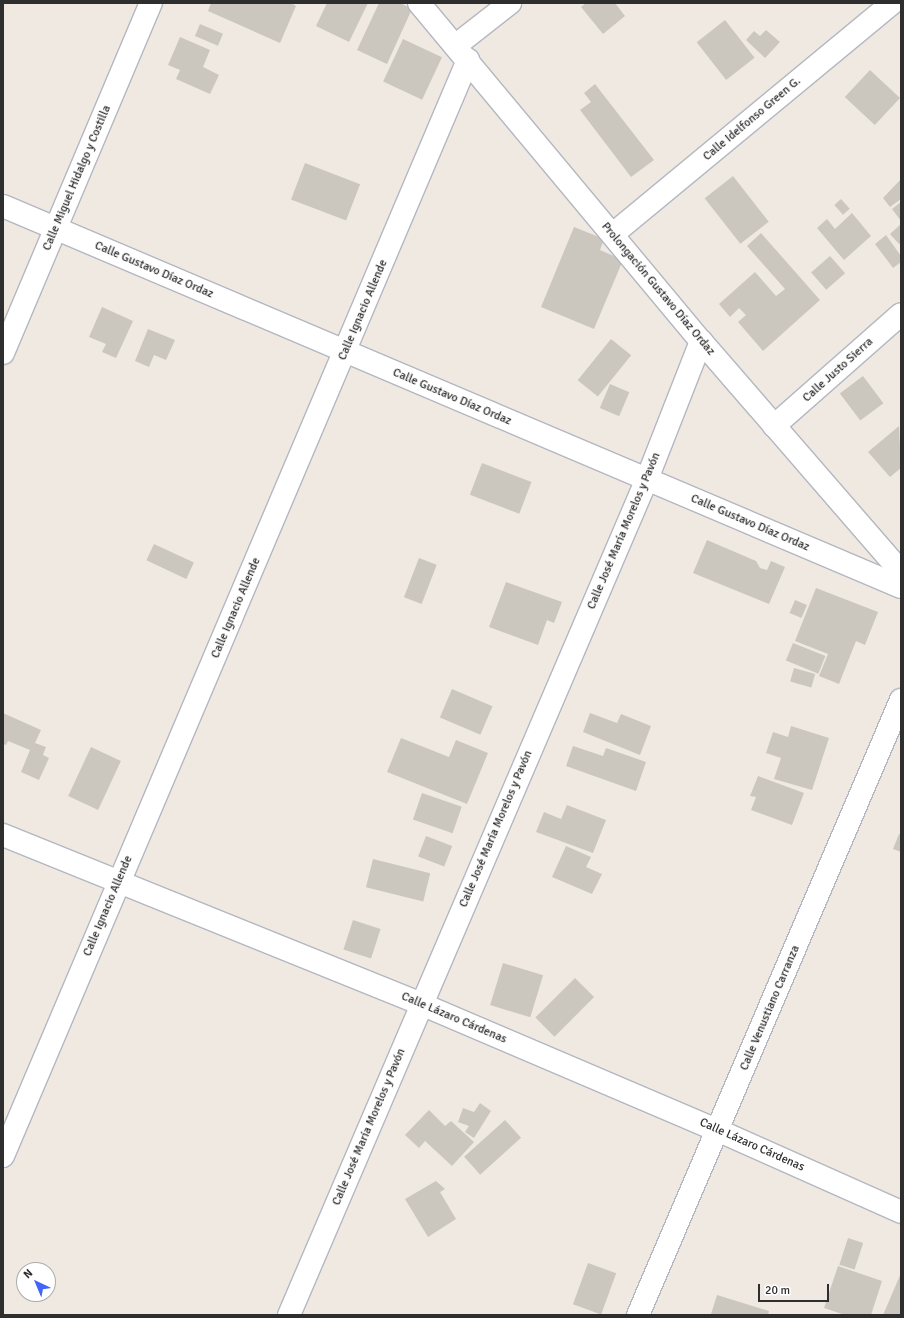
<!DOCTYPE html>
<html>
<head>
<meta charset="utf-8">
<style>
	body { margin:0 }
	#map { position:relative; width:904px; height:1318px; overflow:hidden; background:#efe9e1; font-family:Signika,sans-serif }
	div>[style] { position:absolute }
	.building>* { inset:0; background:#cbc7bf; transform-origin:0 0 }
	.roads { filter:drop-shadow(1px 0 #b4b7c1) drop-shadow(-1px 0 #b4b7c1) drop-shadow(0 1px #b4b7c1) drop-shadow(0 -1px #b4b7c1) }
	.minor>* { height:22px; margin:-11px; padding:0 11px; transform-origin:11px; border-radius:11px; background:#fff }
	span { translate:-50% -50%; white-space:nowrap; text-align:center; line-height:1.15; -webkit-text-stroke:3px #fff; paint-order:stroke }
	.street-label { font-size:12px; color:#2e2e2e }
	.frame { position:absolute; inset:0; border:4px solid #2e2e2e; pointer-events:none }
	.north { position:absolute; left:16px; top:1262px; width:40px; height:40px; box-sizing:border-box; background:#fff; border:1px solid #ababab; border-radius:50%; rotate:316deg; font-size:11px; font-weight:700; line-height:16px; text-align:center; color:#2e2e2e }
	.north::after { content:''; display:block; margin:auto; width:14px; height:18px; background:#4264fb; clip-path:polygon(50% 0,100% 100%,50% 72%,0 100%) }
	.scale { position:absolute; left:758px; top:1284px; width:71px; height:18px; box-sizing:border-box; border:2px solid #2e2e2e; border-top:0; padding-left:5px; font-size:12px; line-height:14px; white-space:nowrap; color:#2e2e2e; -webkit-text-stroke:3px #fff; paint-order:stroke }
</style>
</head>
<body>
<div id="map">
	<div class="building">
		<i style="clip-path:polygon(211px 3px,291px 3px,296px 6px,280px 43px,208px 11px)"></i>
		<i style="clip-path:polygon(327px 3px,368px 3px,349px 42px,316px 26px)"></i>
		<i style="clip-path:polygon(379px 3px,400px 3px,412px 9px,387px 64px,357px 50px)"></i>
		<i style="clip-path:polygon(586px 3px,615px 3px,625px 16px,603px 34px,581px 7px)"></i>
		<i style="left:725px;top:20px;width:48px;height:36px;rotate:52deg"></i>
		<i style="left:200px;top:24px;width:25px;height:13px;rotate:23deg"></i>
		<i style="clip-path:polygon(766px 30px,780px 42px,765px 58px,746px 40px,754px 31px,760px 36px)"></i>
		<i style="clip-path:polygon(180px 37px,210px 50px,203px 67px,219px 75px,210px 94px,176px 79px,180px 70px,168px 65px)"></i>
		<i style="left:403px;top:39px;width:43px;height:47px;rotate:25deg"></i>
		<i style="left:870px;top:70px;width:41px;height:37px;rotate:43deg"></i>
		<i style="clip-path:polygon(595px 84px,654px 160px,631px 177px,580px 110px,591px 102px,584px 93px)"></i>
		<i style="left:305px;top:163px;width:59px;height:39px;rotate:21deg"></i>
		<i style="left:733px;top:176px;width:58px;height:36px;rotate:52deg"></i>
		<i style="clip-path:polygon(901px 179px,901px 199px,890px 207px,883px 198px)"></i>
		<i style="left:841px;top:199px;width:13px;height:9px;rotate:48deg"></i>
		<i style="clip-path:polygon(901px 202px,901px 221px,892px 209px)"></i>
		<i style="clip-path:polygon(852px 213px,871px 236px,844px 260px,817px 228px,827px 219px,835px 229px)"></i>
		<i style="clip-path:polygon(901px 224px,901px 243px,899px 244px,890px 234px)"></i>
		<i style="clip-path:polygon(574px 227px,604px 239px,600px 250px,623px 260px,594px 329px,541px 307px)"></i>
		<i style="clip-path:polygon(761px 233px,820px 300px,763px 351px,738px 322px,746px 315px,739px 308px,730px 317px,719px 304px,755px 272px,776px 296px,785px 289px,747px 246px)"></i>
		<i style="clip-path:polygon(886px 235px,901px 256px,901px 262px,893px 268px,875px 244px)"></i>
		<i style="left:830px;top:256px;width:23px;height:25px;rotate:49deg"></i>
		<i style="clip-path:polygon(102px 307px,133px 321px,116px 358px,102px 352px,106px 344px,89px 337px)"></i>
		<i style="clip-path:polygon(148px 329px,175px 340px,166px 360px,154px 355px,149px 367px,135px 361px)"></i>
		<i style="left:611px;top:339px;width:26px;height:53px;rotate:39deg"></i>
		<i style="left:863px;top:376px;width:34px;height:29px;rotate:53deg"></i>
		<i style="left:610px;top:384px;width:21px;height:26px;rotate:23deg"></i>
		<i style="clip-path:polygon(899px 426px,901px 468px,890px 477px,868px 452px)"></i>
		<i style="left:482px;top:463px;width:53px;height:34px;rotate:21deg"></i>
		<i style="clip-path:polygon(707px 540px,756px 561px,760px 568px,767px 570px,771px 561px,785px 567px,769px 604px,693px 573px)"></i>
		<i style="left:154px;top:544px;width:44px;height:18px;rotate:25deg"></i>
		<i style="left:419px;top:558px;width:19px;height:42px;rotate:21deg"></i>
		<i style="clip-path:polygon(506px 582px,562px 602px,554px 623px,547px 620px,538px 645px,489px 627px)"></i>
		<i style="clip-path:polygon(816px 588px,878px 612px,865px 645px,856px 641px,839px 684px,819px 676px,828px 654px,795px 641px)"></i>
		<i style="left:795px;top:600px;width:13px;height:14px;rotate:23deg"></i>
		<i style="left:793px;top:643px;width:35px;height:19px;rotate:22deg"></i>
		<i style="left:794px;top:668px;width:22px;height:14px;rotate:16deg"></i>
		<i style="left:452px;top:689px;width:44px;height:31px;rotate:23deg"></i>
		<i style="clip-path:polygon(3px 713px,41px 730px,35px 743px,46px 747px,43px 755px,49px 758px,39px 780px,21px 772px,30px 750px,8px 741px,6px 745px,3px 744px)"></i>
		<i style="clip-path:polygon(590px 713px,617px 723px,621px 714px,651px 726px,640px 755px,583px 732px)"></i>
		<i style="clip-path:polygon(791px 726px,829px 738px,812px 790px,774px 779px,781px 758px,766px 753px,773px 732px,788px 737px)"></i>
		<i style="clip-path:polygon(401px 738px,449px 757px,456px 740px,488px 753px,467px 804px,387px 772px)"></i>
		<i style="clip-path:polygon(573px 746px,603px 756px,606px 748px,646px 762px,636px 791px,566px 766px)"></i>
		<i style="left:91px;top:747px;width:33px;height:54px;rotate:25deg"></i>
		<i style="clip-path:polygon(758px 776px,804px 793px,792px 825px,751px 810px,756px 797px,750px 796px)"></i>
		<i style="left:422px;top:793px;width:42px;height:28px;rotate:19deg"></i>
		<i style="clip-path:polygon(567px 805px,606px 820px,593px 853px,536px 832px,544px 812px,561px 819px)"></i>
		<i style="clip-path:polygon(899px 834px,901px 835px,901px 852px,893px 849px)"></i>
		<i style="left:426px;top:836px;width:28px;height:22px;rotate:21deg"></i>
		<i style="clip-path:polygon(566px 846px,591px 857px,586px 867px,602px 874px,592px 894px,552px 877px)"></i>
		<i style="left:373px;top:859px;width:59px;height:29px;rotate:14deg"></i>
		<i style="left:353px;top:920px;width:29px;height:31px;rotate:18deg"></i>
		<i style="left:503px;top:963px;width:42px;height:44px;rotate:17deg"></i>
		<i style="left:575px;top:978px;width:27px;height:56px;rotate:45deg"></i>
		<i style="clip-path:polygon(480px 1103px,491px 1111px,474px 1138px,465px 1132px,469px 1126px,458px 1122px,463px 1108px,474px 1112px)"></i>
		<i style="clip-path:polygon(429px 1110px,445px 1126px,451px 1121px,474px 1142px,452px 1166px,425px 1141px,419px 1148px,405px 1135px)"></i>
		<i style="left:505px;top:1120px;width:24px;height:55px;rotate:48deg"></i>
		<i style="clip-path:polygon(436px 1181px,445px 1189px,440px 1192px,456px 1219px,428px 1237px,405px 1199px)"></i>
		<i style="left:848px;top:1238px;width:16px;height:28px;rotate:18deg"></i>
		<i style="left:588px;top:1263px;width:30px;height:44px;rotate:20deg"></i>
		<i style="clip-path:polygon(838px 1266px,882px 1281px,871px 1315px,845px 1315px,824px 1308px)"></i>
		<i style="clip-path:polygon(901px 1273px,901px 1315px,883px 1315px)"></i>
		<i style="clip-path:polygon(717px 1295px,769px 1311px,768px 1315px,711px 1314px)"></i>
	</div>
	<div class="roads">
		<div class="minor">
			<i style="left:419px;top:3px;width:440px;rotate:50.2deg"></i>
			<i style="left:701px;top:341px;width:306px;rotate:49.1deg"></i>
			<i style="left:455px;top:46px;width:70px;rotate:-38deg"></i>
			<i style="left:3px;top:206px;width:975px;rotate:22.99deg"></i>
			<i style="left:613px;top:234px;width:362px;rotate:-39.6deg"></i>
			<i style="left:3px;top:353px;width:380px;rotate:-67.1deg"></i>
			<i style="left:774px;top:426px;width:169px;rotate:-41.4deg"></i>
			<i style="left:3px;top:835px;width:451px;rotate:22deg"></i>
			<i style="left:421px;top:1004px;width:322px;rotate:23.1deg"></i>
			<i style="left:717px;top:1130px;width:201px;rotate:24deg"></i>
			<i style="left:3px;top:1156px;width:1191px;rotate:-67.01deg"></i>
			<i style="left:289px;top:1315px;width:909px;rotate:-66.82deg"></i>
			<i style="left:647px;top:479px;width:148px;rotate:-68.6deg"></i>
			<i style="left:638px;top:1315px;width:669px;rotate:-66.85deg"></i>
		</div>
	</div>
	<div class="street-label">
		<span style="left:752px;top:119px;rotate:-40deg">Calle Idelfonso Green G.</span>
		<span style="left:77px;top:178px;rotate:-67deg">Calle Miguel Hidalgo y Costilla</span>
		<span style="left:154px;top:270px;rotate:23deg">Calle Gustavo Díaz Ordaz</span>
		<span style="left:658px;top:289px;rotate:50deg">Prolongación Gustavo Díaz Ordaz</span>
		<span style="left:363px;top:310px;rotate:-67deg">Calle Ignacio Allende</span>
		<span style="left:838px;top:370px;rotate:-42deg">Calle Justo Sierra</span>
		<span style="left:452px;top:397px;rotate:23deg">Calle Gustavo Díaz Ordaz</span>
		<span style="left:750px;top:523px;rotate:23deg">Calle Gustavo Díaz Ordaz</span>
		<span style="left:624px;top:531px;rotate:-67deg">Calle José María Morelos y Pavón</span>
		<span style="left:236px;top:608px;rotate:-67deg">Calle Ignacio Allende</span>
		<span style="left:496px;top:829px;rotate:-67deg">Calle José María Morelos y Pavón</span>
		<span style="left:108px;top:906px;rotate:-67deg">Calle Ignacio Allende</span>
		<span style="left:770px;top:1008px;rotate:-67deg">Calle Venustiano Carranza</span>
		<span style="left:454px;top:1018px;rotate:23deg">Calle Lázaro Cárdenas</span>
		<span style="left:369px;top:1127px;rotate:-67deg">Calle José María Morelos y Pavón</span>
		<span style="left:752px;top:1145px;rotate:24deg">Calle Lázaro Cárdenas</span>
	</div>
	<div class="frame"></div>
	<div class="north">N</div>
	<div class="scale">20 m</div>
</div>
</body>
</html>
